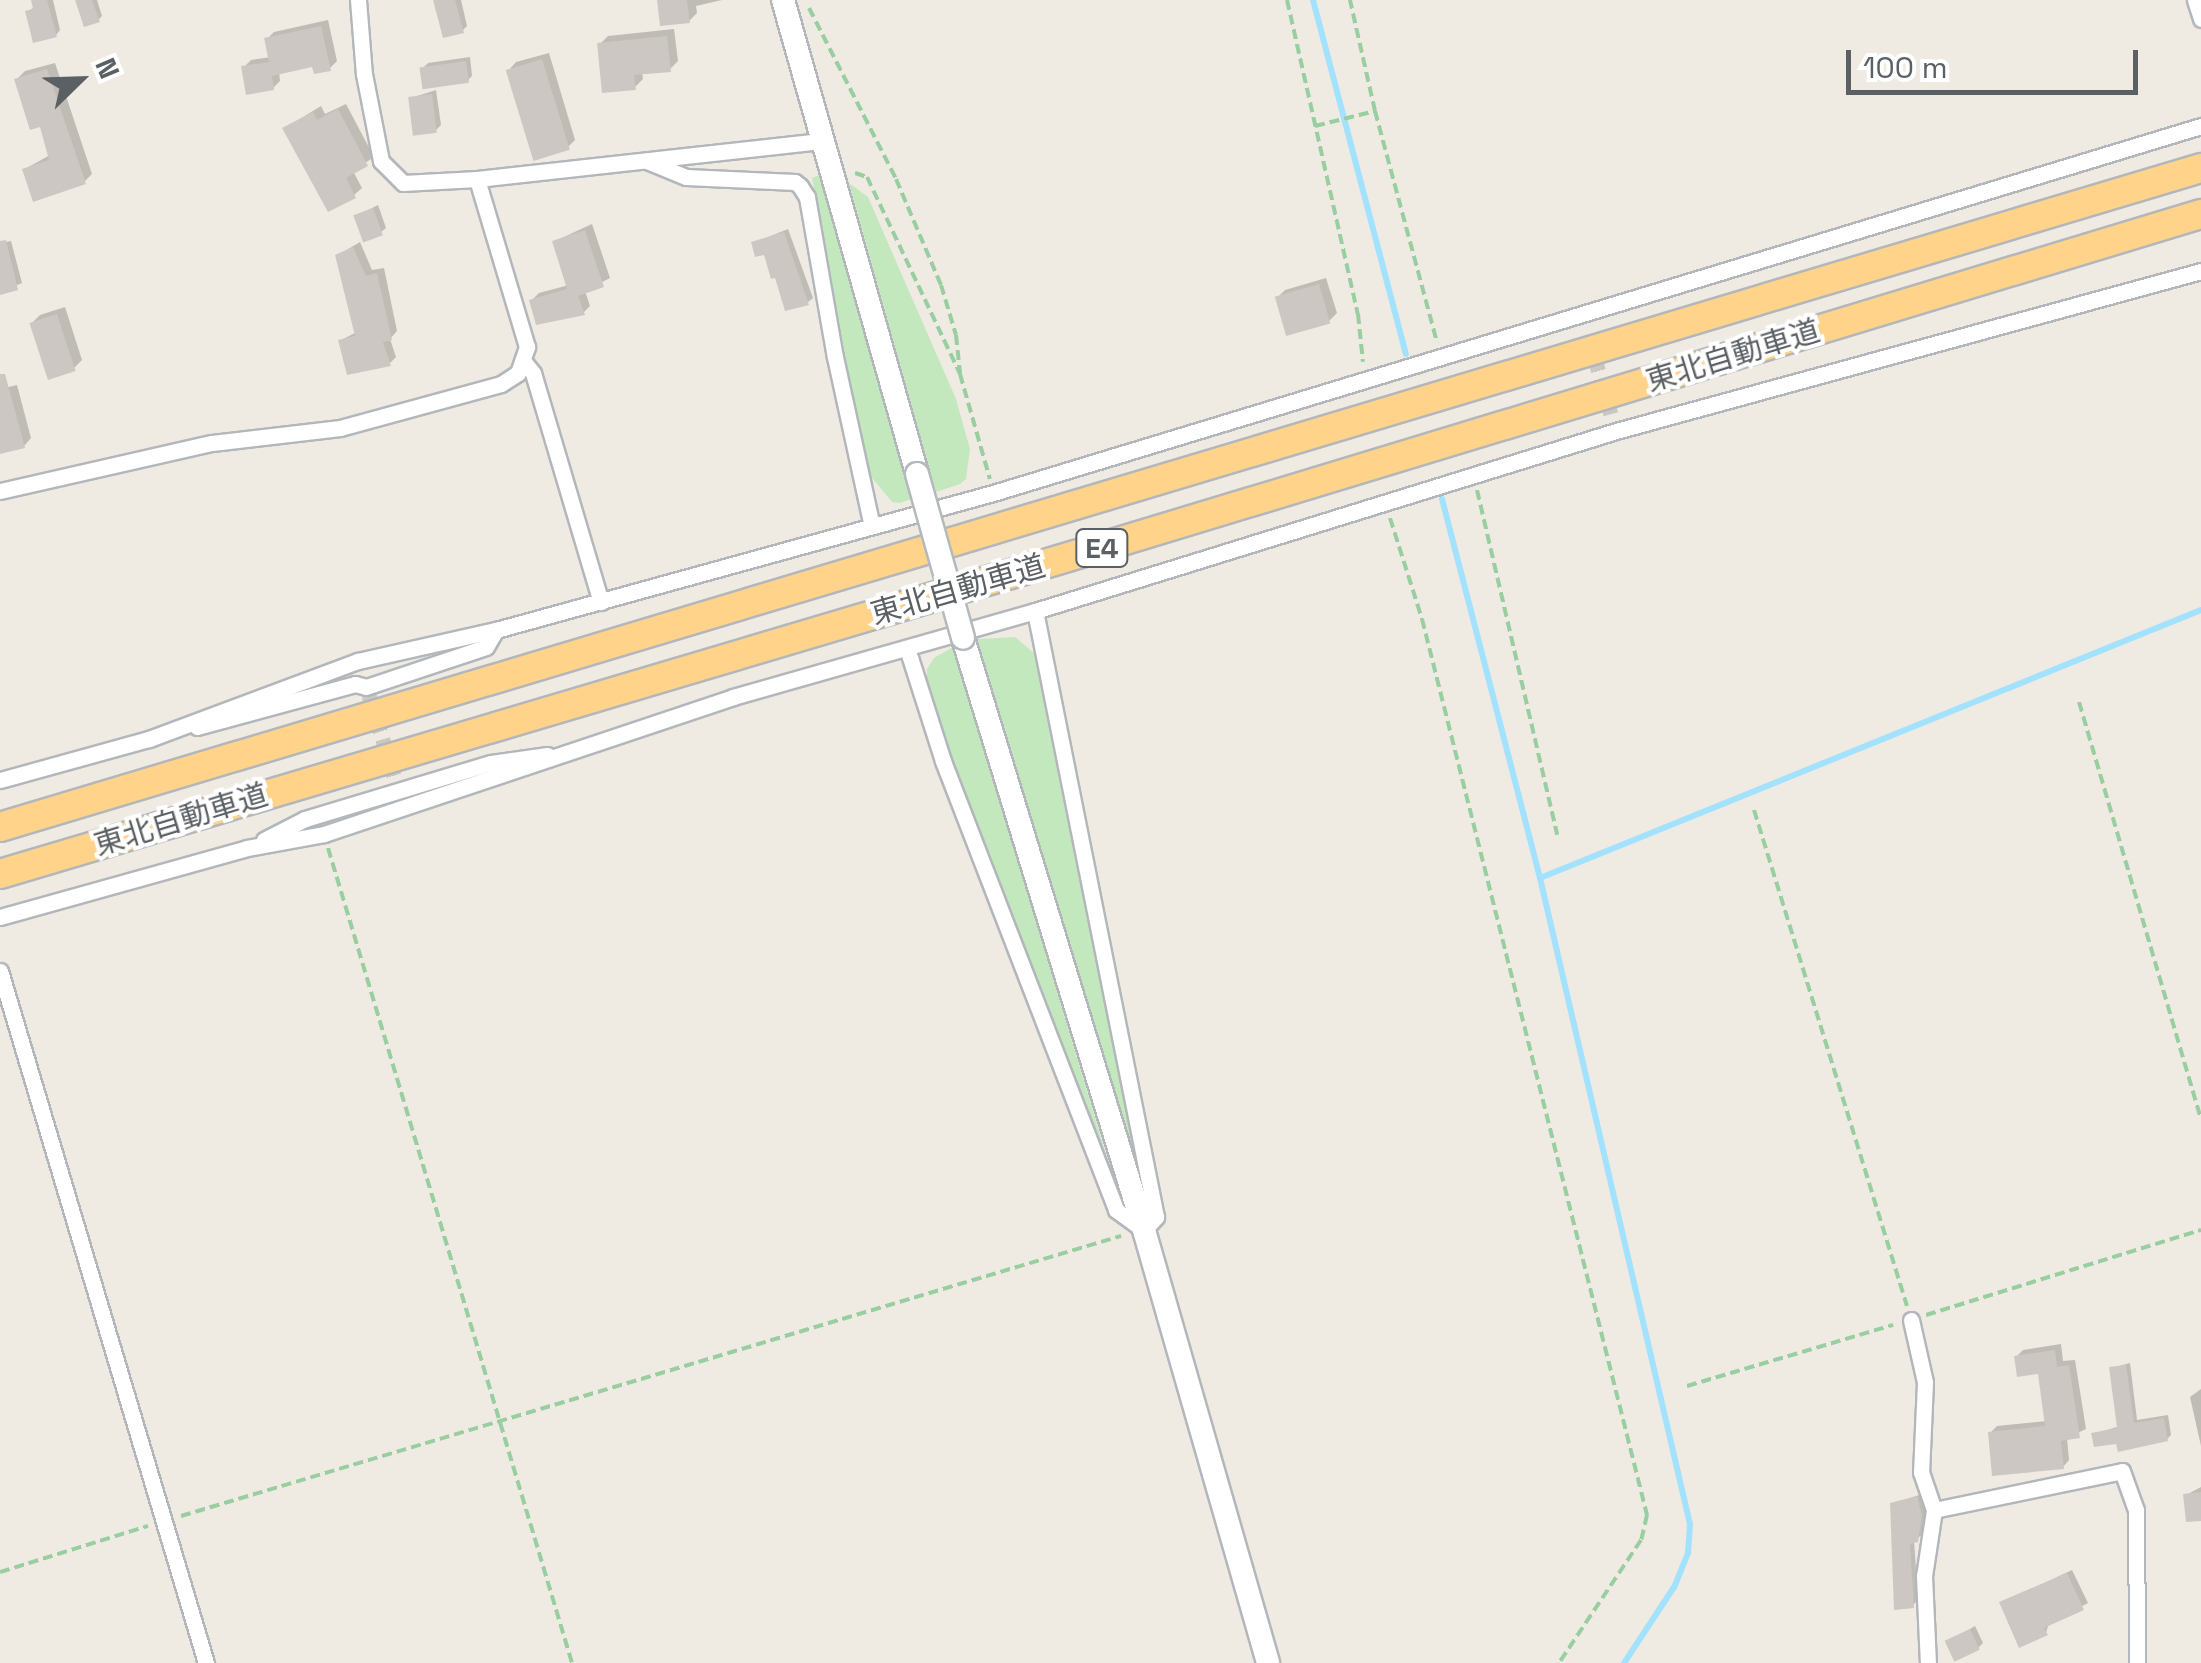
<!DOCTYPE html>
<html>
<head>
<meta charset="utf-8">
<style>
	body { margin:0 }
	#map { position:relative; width:2201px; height:1663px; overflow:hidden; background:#efebe3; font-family:"Space Grotesk","Noto Sans JP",sans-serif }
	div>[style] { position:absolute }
	.green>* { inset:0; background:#c3e8be }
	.shadow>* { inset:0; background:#0003 }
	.stream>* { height:6px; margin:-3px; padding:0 3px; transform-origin:3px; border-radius:3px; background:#a2e2ff }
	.building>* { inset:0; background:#ccc7c2; transform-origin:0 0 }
	.street-tunnel>* { height:15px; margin-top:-7.5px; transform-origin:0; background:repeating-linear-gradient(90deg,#cac8c3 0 15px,transparent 0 23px) }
	.path>* { height:4px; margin-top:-2px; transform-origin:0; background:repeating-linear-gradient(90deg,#99cea1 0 10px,transparent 0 15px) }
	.roads { filter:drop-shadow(2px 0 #b3b7bb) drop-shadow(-2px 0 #b3b7bb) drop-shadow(0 2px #b3b7bb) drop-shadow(0 -2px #b3b7bb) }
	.street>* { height:15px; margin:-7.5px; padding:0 7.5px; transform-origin:7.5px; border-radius:7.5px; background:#fff }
	.secondary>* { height:22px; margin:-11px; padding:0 11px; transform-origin:11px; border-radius:11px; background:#fff }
	.highway>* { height:28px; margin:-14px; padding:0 14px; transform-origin:14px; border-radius:14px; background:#ffd389 }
	.bridges { filter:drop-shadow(2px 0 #b4b9be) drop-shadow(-2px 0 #b4b9be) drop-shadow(0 2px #b4b9be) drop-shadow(0 -2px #b4b9be) }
	.secondary-bridge>* { height:22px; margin:-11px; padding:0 11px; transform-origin:11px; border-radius:11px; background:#fff }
	span { translate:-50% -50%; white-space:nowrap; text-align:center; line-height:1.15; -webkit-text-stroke:8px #fff; paint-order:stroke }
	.shield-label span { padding:2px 8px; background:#fff; border:2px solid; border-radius:8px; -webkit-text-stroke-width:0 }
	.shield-label { font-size:28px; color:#5b6064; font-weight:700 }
	.street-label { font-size:30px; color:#5b6064 }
	.north { position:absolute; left:30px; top:30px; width:100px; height:100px; -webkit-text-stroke:8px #fff; paint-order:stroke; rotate:67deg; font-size:28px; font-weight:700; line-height:40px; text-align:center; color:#5b6064 }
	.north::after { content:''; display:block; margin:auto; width:35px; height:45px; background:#5b6064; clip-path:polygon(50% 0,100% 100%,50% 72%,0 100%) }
	.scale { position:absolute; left:1846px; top:50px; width:292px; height:45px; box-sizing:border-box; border:5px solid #5b6064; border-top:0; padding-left:12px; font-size:30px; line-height:35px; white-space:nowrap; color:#5b6064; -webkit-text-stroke:8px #fff; paint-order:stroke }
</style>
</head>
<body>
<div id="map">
	<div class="green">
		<i style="clip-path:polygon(822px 174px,912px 499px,899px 503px,892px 502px,867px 472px,812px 178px)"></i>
		<i style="clip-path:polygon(849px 183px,868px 197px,956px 399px,970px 449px,966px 479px,960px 484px,936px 492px)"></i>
		<i style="clip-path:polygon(1015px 637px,1034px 653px,1039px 667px,1142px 1187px,977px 639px)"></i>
		<i style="clip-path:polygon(953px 647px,1118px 1194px,948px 751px,927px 683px,927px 669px,934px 658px)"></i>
	</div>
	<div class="shadow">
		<i style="clip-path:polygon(33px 0,53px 0,60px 30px,56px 35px,28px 12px,35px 6px)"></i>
		<i style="clip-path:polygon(78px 0,97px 0,102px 16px,98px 20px)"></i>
		<i style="clip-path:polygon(436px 0,461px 0,467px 26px,462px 31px)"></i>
		<i style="clip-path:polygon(659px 0,722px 0,696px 6px,697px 13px,689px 21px)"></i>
		<i style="clip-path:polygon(328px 20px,337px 61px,330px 68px,314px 64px,279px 72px,280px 81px,273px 88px,244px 67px,251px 60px,271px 57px,267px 39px,274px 32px)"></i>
		<i style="clip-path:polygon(674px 29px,678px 61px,669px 70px,642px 72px,643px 79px,635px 87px,600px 44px,608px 36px)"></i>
		<i style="clip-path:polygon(549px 53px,575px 140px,567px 148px,508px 71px,516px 62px)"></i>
		<i style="clip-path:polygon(470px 57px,472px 76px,467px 81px,423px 68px,428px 63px)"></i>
		<i style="clip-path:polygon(55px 63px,92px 174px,84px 182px,25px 169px,50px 155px,41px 124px,17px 79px,25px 71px)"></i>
		<i style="clip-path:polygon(436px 90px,441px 125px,436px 130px,411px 98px)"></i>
		<i style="clip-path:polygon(346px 104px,374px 157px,353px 171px,362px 188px,354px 195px,285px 128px,321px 106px,325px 114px)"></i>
		<i style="clip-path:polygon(378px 205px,386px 228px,381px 232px,356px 216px)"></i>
		<i style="clip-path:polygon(592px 224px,610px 278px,585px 291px,590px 306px,583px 313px,532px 300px,539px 293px,569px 285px,555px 241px)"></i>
		<i style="clip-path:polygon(788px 229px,813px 298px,808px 302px,753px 243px)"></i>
		<i style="clip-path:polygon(11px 241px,22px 283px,0 292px,0 243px)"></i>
		<i style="clip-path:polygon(360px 242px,372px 270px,384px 268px,397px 331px,390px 339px,396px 357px,390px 363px,341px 340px,357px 332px,338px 255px)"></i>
		<i style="clip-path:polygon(1326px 278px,1337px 313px,1329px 321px,1277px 298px,1285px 290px)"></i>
		<i style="clip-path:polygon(65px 307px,82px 360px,74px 368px,32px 323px,40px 315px)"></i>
		<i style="clip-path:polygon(17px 385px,31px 438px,24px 446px,0 452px,0 389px)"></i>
		<i style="clip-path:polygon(2061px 1344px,2063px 1361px,2075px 1360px,2086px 1429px,2067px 1438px,2069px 1460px,2063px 1467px,1990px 1433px,1997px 1426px,2047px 1421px,2040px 1371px,2016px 1357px,2023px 1350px)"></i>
		<i style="clip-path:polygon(2130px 1363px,2137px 1420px,2168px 1415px,2171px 1435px,2167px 1439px,2118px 1441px,2094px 1434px,2120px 1426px,2112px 1368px)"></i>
		<i style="clip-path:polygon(2201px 1389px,2201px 1446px,2190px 1397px)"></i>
		<i style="clip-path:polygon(2201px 1487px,2201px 1518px,2186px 1495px)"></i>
		<i style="clip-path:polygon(1922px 1494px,1925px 1509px,1922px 1535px,1914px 1540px,1918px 1600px,1913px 1605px,1892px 1504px)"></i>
		<i style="clip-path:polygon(2072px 1570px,2088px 1603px,2049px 1623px,2046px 1633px,2002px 1603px)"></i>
		<i style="clip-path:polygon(1975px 1626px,1983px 1643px,1978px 1648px,1948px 1642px)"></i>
	</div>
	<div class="stream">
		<i style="left:1313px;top:0;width:366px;rotate:75.3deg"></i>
		<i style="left:1442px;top:499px;width:391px;rotate:75.5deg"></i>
		<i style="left:1540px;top:878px;width:663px;rotate:76.93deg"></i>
		<i style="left:1690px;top:1524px;width:29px;rotate:94deg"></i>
		<i style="left:1688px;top:1553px;width:37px;rotate:112deg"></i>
		<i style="left:1674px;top:1587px;width:91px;rotate:123.3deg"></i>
		<i style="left:1540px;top:878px;width:713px;rotate:-22.07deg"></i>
	</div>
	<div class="building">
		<i style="clip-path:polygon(31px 0,47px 0,57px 37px,33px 43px,25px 11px,33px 9px)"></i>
		<i style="clip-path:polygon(75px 0,92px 0,100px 22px,84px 27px)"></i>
		<i style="clip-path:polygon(433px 0,455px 0,464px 33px,443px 38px)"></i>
		<i style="clip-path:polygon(657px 0,687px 0,690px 23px,660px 26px)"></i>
		<i style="clip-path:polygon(321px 26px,331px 71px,314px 74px,312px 67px,272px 76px,274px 90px,246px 95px,241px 66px,269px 62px,264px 38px)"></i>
		<i style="clip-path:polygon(667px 36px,671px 72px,634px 75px,636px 90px,602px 93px,597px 43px)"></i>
		<i style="left:542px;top:59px;width:95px;height:38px;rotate:73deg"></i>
		<i style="left:466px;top:61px;width:22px;height:47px;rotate:82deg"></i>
		<i style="clip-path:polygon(47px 69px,86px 184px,33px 202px,22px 169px,49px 160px,40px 127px,30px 130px,14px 79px)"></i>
		<i style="left:432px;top:94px;width:39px;height:24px;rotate:83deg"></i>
		<i style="clip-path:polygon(338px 109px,368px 166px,346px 178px,356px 198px,328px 212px,282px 128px,313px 112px,317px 120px)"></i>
		<i style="left:373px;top:208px;width:29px;height:21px;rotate:70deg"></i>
		<i style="clip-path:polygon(585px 230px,604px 287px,578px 296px,585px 315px,536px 325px,529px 300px,567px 289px,552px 241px)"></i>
		<i style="clip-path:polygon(784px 232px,809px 305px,785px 311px,775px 278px,771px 279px,764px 255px,755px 257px,751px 242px)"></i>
		<i style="clip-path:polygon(6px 240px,18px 290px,0 295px,0 241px)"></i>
		<i style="clip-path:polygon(353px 247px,366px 276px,377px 273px,392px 340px,383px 342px,391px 366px,347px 375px,338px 340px,355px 336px,335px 255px)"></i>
		<i style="left:1319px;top:284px;width:41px;height:46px;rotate:74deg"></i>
		<i style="left:57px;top:314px;width:60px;height:29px;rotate:72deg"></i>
		<i style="clip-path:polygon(0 374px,5px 374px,25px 448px,0 454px)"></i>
		<i style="clip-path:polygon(2055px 1350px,2057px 1367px,2069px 1365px,2080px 1438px,2061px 1441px,2064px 1469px,1992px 1476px,1988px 1432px,2045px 1426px,2038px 1374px,2017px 1377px,2014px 1356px)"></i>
		<i style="clip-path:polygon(2126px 1365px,2134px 1423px,2164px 1418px,2168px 1441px,2118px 1452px,2116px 1444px,2094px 1447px,2091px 1433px,2117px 1428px,2109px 1367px)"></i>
		<i style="clip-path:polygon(2201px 1492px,2201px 1521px,2186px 1522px,2183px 1494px)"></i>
		<i style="clip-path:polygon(1917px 1496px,1922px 1516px,1918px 1542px,1910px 1544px,1914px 1608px,1894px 1610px,1890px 1503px)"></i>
		<i style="clip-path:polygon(2067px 1573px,2084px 1610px,2044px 1628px,2048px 1635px,2019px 1648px,1999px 1602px)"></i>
		<i style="left:1970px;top:1629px;width:23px;height:28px;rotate:65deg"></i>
	</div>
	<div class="street-tunnel">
		<i style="left:1588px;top:334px;width:83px;rotate:74deg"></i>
		<i style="left:369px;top:695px;width:85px;rotate:72.8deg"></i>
	</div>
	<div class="path">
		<i style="left:1287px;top:0;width:322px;rotate:77.3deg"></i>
		<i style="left:1358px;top:314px;width:48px;rotate:84.1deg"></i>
		<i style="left:809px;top:8px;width:192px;rotate:63deg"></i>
		<i style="left:896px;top:179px;width:115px;rotate:67deg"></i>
		<i style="left:941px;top:285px;width:52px;rotate:73.3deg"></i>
		<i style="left:956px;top:335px;width:39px;rotate:84deg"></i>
		<i style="left:1375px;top:111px;width:240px;rotate:75deg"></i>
		<i style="left:1315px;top:126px;width:62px;rotate:-14deg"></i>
		<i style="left:1375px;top:111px;width:114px;rotate:-102.7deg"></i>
		<i style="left:855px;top:173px;width:13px;rotate:18deg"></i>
		<i style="left:867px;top:177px;width:218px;rotate:64.7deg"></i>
		<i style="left:960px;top:374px;width:109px;rotate:74.1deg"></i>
		<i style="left:1477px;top:490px;width:354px;rotate:76.9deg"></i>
		<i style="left:1390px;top:518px;width:106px;rotate:72.4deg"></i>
		<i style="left:1422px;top:619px;width:924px;rotate:75.9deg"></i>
		<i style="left:1647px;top:1515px;width:26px;rotate:103deg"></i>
		<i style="left:1641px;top:1540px;width:148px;rotate:123.7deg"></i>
		<i style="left:2079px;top:702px;width:434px;rotate:73.7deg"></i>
		<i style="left:1754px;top:810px;width:519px;rotate:72.86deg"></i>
		<i style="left:328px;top:848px;width:851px;rotate:73.33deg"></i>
		<i style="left:1926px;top:1315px;width:288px;rotate:-17.2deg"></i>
		<i style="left:1687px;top:1386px;width:215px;rotate:-16.5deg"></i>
		<i style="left:181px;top:1516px;width:981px;rotate:-16.59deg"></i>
		<i style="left:0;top:1572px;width:155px;rotate:-17.3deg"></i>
	</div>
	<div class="roads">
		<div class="street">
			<i style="left:358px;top:0;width:74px;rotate:85.4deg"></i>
			<i style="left:364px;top:74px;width:89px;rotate:78.9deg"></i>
			<i style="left:381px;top:161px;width:31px;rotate:45deg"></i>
			<i style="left:403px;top:183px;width:74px;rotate:-3.1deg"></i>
			<i style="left:477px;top:179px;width:346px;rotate:-6.3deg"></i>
			<i style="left:2195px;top:0;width:20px;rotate:72deg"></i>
			<i style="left:647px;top:161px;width:42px;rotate:22.3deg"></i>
			<i style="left:686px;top:177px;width:109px;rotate:2.6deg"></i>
			<i style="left:795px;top:182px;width:6px;rotate:39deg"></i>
			<i style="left:800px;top:186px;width:13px;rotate:58deg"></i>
			<i style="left:807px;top:197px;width:162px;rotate:80.1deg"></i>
			<i style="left:835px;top:357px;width:173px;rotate:77.7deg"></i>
			<i style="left:525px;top:363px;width:13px;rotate:51deg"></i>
			<i style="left:533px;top:373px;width:239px;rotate:73.5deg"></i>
			<i style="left:0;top:491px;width:217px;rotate:-12.8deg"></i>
			<i style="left:212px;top:443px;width:129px;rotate:-6.7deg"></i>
			<i style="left:340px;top:428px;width:167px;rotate:-15.3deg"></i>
			<i style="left:501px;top:384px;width:20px;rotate:-33deg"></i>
			<i style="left:518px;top:373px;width:28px;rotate:-71deg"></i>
			<i style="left:527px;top:347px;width:175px;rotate:-106.6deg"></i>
			<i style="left:907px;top:648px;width:119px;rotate:72.3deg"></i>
			<i style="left:943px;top:761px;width:481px;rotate:68.9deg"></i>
			<i style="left:1116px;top:1210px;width:34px;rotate:36deg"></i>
			<i style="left:1144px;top:1230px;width:18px;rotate:-47deg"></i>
			<i style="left:1156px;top:1217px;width:618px;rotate:-101.29deg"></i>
			<i style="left:197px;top:727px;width:164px;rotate:-15.2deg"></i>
			<i style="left:355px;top:684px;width:11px;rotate:15deg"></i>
			<i style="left:366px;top:687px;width:126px;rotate:-18.4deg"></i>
			<i style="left:486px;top:647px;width:20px;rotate:-60deg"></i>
			<i style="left:0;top:780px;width:155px;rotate:-15.4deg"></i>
			<i style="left:149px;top:739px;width:223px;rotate:-20.5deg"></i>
			<i style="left:358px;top:661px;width:141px;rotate:-12.7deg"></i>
			<i style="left:496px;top:630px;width:516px;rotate:-15.41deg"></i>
			<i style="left:993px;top:493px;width:1263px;rotate:-16.9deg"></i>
			<i style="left:264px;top:840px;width:46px;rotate:-27.1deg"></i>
			<i style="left:305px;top:819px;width:194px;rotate:-16.8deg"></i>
			<i style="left:491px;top:763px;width:57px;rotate:-8.1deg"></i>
			<i style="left:0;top:917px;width:256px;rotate:-15.6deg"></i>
			<i style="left:247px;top:848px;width:78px;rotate:-10.3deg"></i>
			<i style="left:324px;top:834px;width:431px;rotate:-18.5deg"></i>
			<i style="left:733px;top:697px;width:314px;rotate:-15.9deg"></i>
			<i style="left:1035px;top:611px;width:608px;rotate:-17.21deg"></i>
			<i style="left:1616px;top:431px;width:606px;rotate:-15.3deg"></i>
			<i style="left:0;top:971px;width:722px;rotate:73.42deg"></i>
			<i style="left:1911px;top:1320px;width:64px;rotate:77.3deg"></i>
			<i style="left:1925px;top:1382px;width:90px;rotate:92.5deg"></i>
			<i style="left:1921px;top:1472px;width:40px;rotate:71.1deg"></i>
			<i style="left:1934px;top:1510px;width:67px;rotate:98.6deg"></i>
			<i style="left:1924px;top:1576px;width:87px;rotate:87.4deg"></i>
			<i style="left:1934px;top:1510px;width:192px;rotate:-11.7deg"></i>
			<i style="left:2122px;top:1471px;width:41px;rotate:70.3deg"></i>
			<i style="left:2136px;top:1510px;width:153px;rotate:89.6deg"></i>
		</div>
		<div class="secondary">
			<i style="left:783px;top:0;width:493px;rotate:74.2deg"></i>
			<i style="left:963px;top:638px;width:619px;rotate:73deg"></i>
			<i style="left:1144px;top:1230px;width:450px;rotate:74deg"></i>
		</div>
		<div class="highway">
			<i style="left:0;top:827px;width:2298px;rotate:-16.67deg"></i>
			<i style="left:0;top:874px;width:1139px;rotate:-16.53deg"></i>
			<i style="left:1092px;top:550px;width:1159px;rotate:-16.86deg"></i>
		</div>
	</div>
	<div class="bridges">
		<div class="secondary-bridge">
			<i style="left:917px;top:474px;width:170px;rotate:74.3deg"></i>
		</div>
	</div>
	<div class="shield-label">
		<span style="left:1102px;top:548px">E4</span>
	</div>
	<div class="street-label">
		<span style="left:1733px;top:356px;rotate:-17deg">東北自動車道</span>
		<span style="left:958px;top:590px;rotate:-16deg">東北自動車道</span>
		<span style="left:181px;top:820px;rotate:-17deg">東北自動車道</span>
	</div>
	<div class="north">N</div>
	<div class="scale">100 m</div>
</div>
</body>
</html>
